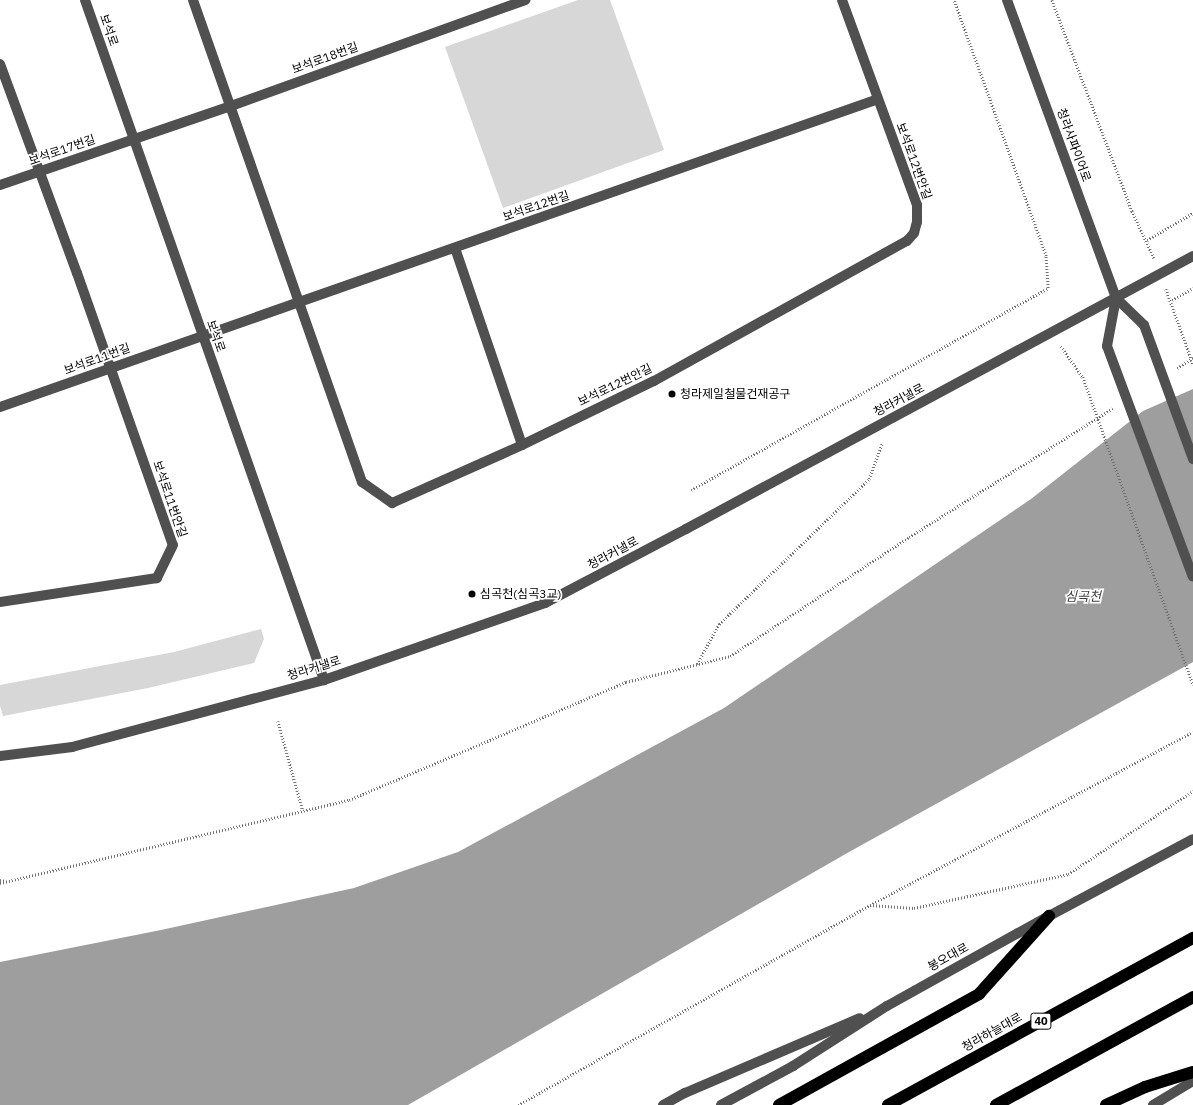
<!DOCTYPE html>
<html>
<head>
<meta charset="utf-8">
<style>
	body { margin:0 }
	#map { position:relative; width:1193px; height:1105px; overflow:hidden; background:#fff; font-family:"IBM Plex Sans","Noto Sans KR",sans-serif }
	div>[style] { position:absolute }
	.green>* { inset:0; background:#d7d7d7 }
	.water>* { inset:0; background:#9e9e9e }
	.path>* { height:2.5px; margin-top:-1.25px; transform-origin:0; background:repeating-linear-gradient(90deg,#727272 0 1px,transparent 0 3px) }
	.minor>* { height:10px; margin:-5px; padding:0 5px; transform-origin:5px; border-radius:5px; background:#505050 }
	.highway>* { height:12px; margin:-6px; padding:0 6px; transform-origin:6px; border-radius:6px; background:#000 }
	.dots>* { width:11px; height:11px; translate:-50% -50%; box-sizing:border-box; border:2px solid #fff; border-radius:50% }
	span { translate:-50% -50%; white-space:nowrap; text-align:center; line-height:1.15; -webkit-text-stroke:3.5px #fff; paint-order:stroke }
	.shield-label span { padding:1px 3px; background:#fff; border:1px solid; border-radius:3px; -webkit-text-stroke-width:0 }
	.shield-label { font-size:11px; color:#000; font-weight:700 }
	.street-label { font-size:12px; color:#000 }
	.poi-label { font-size:12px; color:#000 }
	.left { translate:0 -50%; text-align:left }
	.water-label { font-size:13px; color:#3f3f3f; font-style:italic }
</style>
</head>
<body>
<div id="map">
	<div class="green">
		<i style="clip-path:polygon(578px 0,610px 0,664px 150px,503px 208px,445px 47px)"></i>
		<i style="clip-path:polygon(261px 629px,264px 639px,254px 663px,148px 688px,3px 716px,0 706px,0 685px,174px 652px)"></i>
	</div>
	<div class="water">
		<i style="clip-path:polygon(1193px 389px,1193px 662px,849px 852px,408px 1105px,0 1105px,0 962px,161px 930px,354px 888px,458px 852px,724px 708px,1031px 499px,1143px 411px)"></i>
	</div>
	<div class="path">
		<i style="left:1052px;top:0;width:226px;rotate:69.2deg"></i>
		<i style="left:1132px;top:211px;width:52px;rotate:64.9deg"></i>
		<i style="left:1147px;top:240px;width:53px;rotate:-30.4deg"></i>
		<i style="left:1166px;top:289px;width:80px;rotate:70.2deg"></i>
		<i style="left:1172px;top:300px;width:24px;rotate:-30deg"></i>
		<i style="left:1061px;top:346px;width:38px;rotate:55deg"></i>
		<i style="left:1083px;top:377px;width:327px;rotate:70.3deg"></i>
		<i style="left:1177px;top:368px;width:19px;rotate:-32deg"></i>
		<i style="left:691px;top:490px;width:410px;rotate:-29.5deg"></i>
		<i style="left:1048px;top:288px;width:32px;rotate:-94deg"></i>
		<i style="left:1046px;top:256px;width:272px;rotate:-109.8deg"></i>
		<i style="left:697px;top:664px;width:46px;rotate:-61.2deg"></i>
		<i style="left:719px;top:624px;width:209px;rotate:-44deg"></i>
		<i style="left:869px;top:479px;width:38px;rotate:-70deg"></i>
		<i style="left:278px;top:721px;width:93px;rotate:74.5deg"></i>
		<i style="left:0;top:880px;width:6px;rotate:9deg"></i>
		<i style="left:0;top:883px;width:359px;rotate:-13.4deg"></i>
		<i style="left:349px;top:800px;width:301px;rotate:-23.1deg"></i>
		<i style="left:626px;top:682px;width:107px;rotate:-14deg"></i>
		<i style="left:730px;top:656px;width:215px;rotate:-33.6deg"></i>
		<i style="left:909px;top:537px;width:241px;rotate:-32.3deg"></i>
		<i style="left:870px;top:905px;width:44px;rotate:3.9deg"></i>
		<i style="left:914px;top:908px;width:158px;rotate:-12.4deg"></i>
		<i style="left:1068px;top:874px;width:150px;rotate:-33.6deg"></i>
		<i style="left:518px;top:1105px;width:405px;rotate:-29.6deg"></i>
		<i style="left:870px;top:905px;width:366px;rotate:-28.2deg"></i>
	</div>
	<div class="minor">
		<i style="left:85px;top:0;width:721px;rotate:70.63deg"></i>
		<i style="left:193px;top:0;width:511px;rotate:70.68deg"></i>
		<i style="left:362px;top:482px;width:37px;rotate:35deg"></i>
		<i style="left:392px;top:503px;width:142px;rotate:-24deg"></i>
		<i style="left:522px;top:445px;width:147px;rotate:-25.9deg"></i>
		<i style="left:654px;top:381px;width:289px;rotate:-29deg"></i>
		<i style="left:907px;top:241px;width:11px;rotate:-49deg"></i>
		<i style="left:914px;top:233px;width:11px;rotate:-75deg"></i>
		<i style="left:917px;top:222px;width:17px;rotate:-90deg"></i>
		<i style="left:917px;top:205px;width:218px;rotate:-110.1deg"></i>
		<i style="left:1007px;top:0;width:317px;rotate:69.9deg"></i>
		<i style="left:1116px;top:298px;width:39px;rotate:44deg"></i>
		<i style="left:1144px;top:325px;width:143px;rotate:69.9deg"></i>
		<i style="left:0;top:64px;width:223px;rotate:69.8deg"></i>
		<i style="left:77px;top:273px;width:288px;rotate:70.6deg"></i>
		<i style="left:173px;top:545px;width:37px;rotate:116deg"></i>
		<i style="left:157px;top:578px;width:159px;rotate:171.3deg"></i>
		<i style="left:0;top:185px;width:244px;rotate:-18.9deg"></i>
		<i style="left:231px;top:106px;width:313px;rotate:-19.8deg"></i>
		<i style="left:455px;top:248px;width:208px;rotate:71.2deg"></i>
		<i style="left:1116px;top:298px;width:49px;rotate:100.6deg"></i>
		<i style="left:1107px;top:346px;width:246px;rotate:69.6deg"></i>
		<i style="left:0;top:407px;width:930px;rotate:-19.33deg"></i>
		<i style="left:0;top:756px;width:73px;rotate:-7.1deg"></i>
		<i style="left:72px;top:747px;width:261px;rotate:-14.9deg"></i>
		<i style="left:324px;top:680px;width:234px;rotate:-19.2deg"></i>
		<i style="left:545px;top:603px;width:159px;rotate:-27.7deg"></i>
		<i style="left:686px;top:529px;width:576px;rotate:-28.3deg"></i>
		<i style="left:663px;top:1105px;width:25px;rotate:-29deg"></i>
		<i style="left:685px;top:1093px;width:190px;rotate:-23.2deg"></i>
		<i style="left:721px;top:1105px;width:82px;rotate:-28.4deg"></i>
		<i style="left:793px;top:1066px;width:112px;rotate:-32.6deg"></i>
		<i style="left:887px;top:1006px;width:185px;rotate:-29.1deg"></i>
		<i style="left:1049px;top:916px;width:163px;rotate:-28.1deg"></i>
		<i style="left:1153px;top:1105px;width:47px;rotate:-31deg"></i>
	</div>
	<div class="highway">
		<i style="left:779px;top:1105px;width:229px;rotate:-29deg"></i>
		<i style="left:979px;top:994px;width:105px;rotate:-48.1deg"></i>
		<i style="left:888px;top:1105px;width:348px;rotate:-28.7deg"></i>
		<i style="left:996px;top:1105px;width:225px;rotate:-28.7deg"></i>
		<i style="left:1106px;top:1105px;width:43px;rotate:-24.8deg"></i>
		<i style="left:1145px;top:1087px;width:50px;rotate:-17.4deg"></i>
	</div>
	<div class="dots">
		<i style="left:672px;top:394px;background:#000"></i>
		<i style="left:472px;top:594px;background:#000"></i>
	</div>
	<div class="shield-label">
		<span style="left:1041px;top:1021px">40</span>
	</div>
	<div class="street-label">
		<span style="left:109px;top:30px;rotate:71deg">보석로</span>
		<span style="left:325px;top:58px;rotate:-20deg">보석로18번길</span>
		<span style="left:1074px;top:145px;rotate:70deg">청라사파이어로</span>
		<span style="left:62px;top:150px;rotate:-19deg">보석로17번길</span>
		<span style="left:914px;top:161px;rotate:70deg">보석로12번안길</span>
		<span style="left:536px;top:206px;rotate:-19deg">보석로12번길</span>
		<span style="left:216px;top:336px;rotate:71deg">보석로</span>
		<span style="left:97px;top:359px;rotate:-20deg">보석로11번길</span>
		<span style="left:615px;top:385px;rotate:-26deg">보석로12번안길</span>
		<span style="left:899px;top:400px;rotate:-28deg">청라커낼로</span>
		<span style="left:170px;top:499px;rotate:71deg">보석로11번안길</span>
		<span style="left:613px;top:553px;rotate:-28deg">청라커낼로</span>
		<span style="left:314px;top:668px;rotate:-17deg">청라커낼로</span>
		<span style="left:948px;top:957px;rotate:-29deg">봉오대로</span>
		<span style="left:992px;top:1032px;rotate:-29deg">청라하늘대로</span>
	</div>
	<div class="poi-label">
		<span class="left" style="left:680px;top:394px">청라제일철물건재공구</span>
		<span class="left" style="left:480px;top:594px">심곡천(심곡3교)</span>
	</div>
	<div class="water-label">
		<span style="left:1083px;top:597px">심곡천</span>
	</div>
</div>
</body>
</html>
